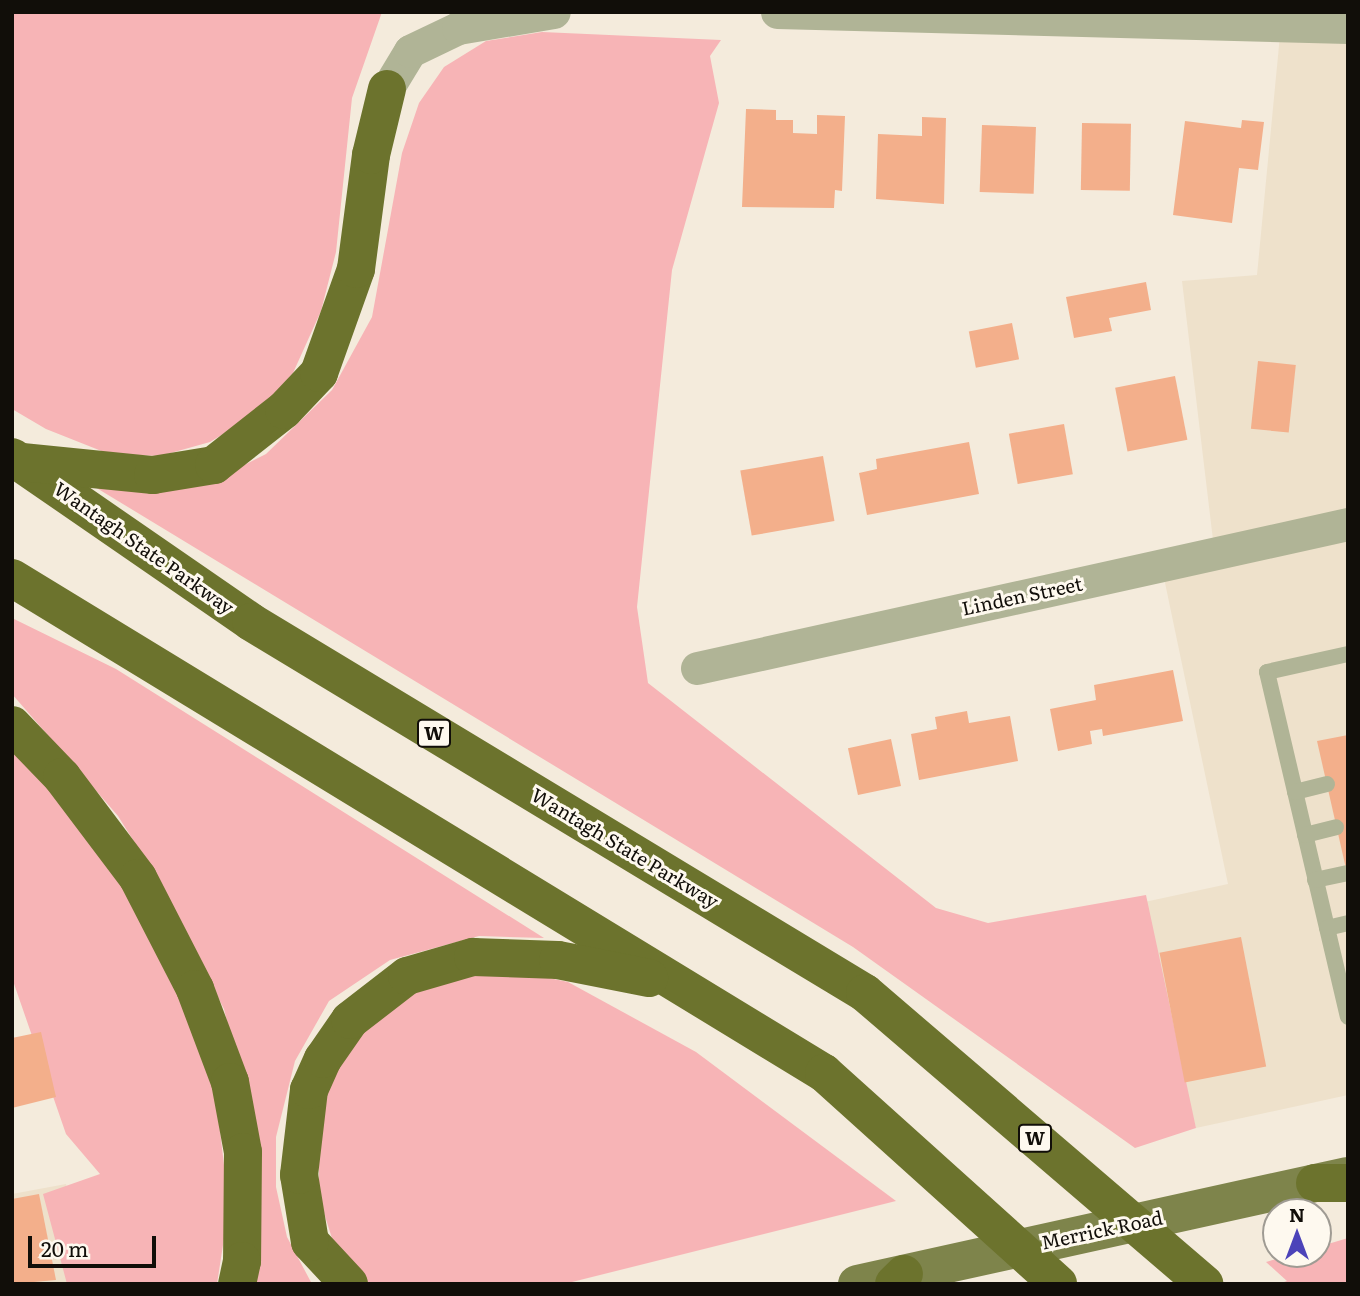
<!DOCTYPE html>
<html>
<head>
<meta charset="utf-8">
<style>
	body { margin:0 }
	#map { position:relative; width:1360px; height:1296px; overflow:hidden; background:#f4ebdc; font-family:Literata,serif }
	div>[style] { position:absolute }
	.built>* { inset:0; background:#eee1cb }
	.green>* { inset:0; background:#f7b4b6 }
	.building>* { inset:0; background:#f3af8b; transform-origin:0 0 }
	.lane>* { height:16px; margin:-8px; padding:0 8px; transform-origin:8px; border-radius:8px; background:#b0b496 }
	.street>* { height:33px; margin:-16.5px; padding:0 16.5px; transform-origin:16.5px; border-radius:16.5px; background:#b0b496 }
	.primary>* { height:38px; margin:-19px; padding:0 19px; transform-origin:19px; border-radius:19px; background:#7e844b }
	.highway>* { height:38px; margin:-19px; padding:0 19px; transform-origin:19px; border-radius:19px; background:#6c732d }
	.highway-bridge>* { height:38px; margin:-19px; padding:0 19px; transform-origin:19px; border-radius:19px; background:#6c732d }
	span { translate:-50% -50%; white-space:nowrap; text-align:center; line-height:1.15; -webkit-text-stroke:6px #fef9ef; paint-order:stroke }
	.shield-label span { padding:2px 5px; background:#fef9ef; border:2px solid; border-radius:5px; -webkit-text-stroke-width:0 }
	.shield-label { font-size:18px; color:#110e09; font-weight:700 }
	.street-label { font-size:19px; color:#110e09 }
	.frame { position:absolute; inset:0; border:14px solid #110e09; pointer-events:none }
	.north { position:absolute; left:1262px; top:1198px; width:70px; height:70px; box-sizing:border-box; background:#fef9ef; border:2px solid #9f9b93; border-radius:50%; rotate:0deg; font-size:19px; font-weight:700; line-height:28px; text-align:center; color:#110e09 }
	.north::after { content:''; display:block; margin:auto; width:24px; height:32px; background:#4c43b9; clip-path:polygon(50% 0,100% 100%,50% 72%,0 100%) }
	.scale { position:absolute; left:28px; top:1236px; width:128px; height:32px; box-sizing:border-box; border:4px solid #110e09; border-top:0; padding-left:9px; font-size:21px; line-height:24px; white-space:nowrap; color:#110e09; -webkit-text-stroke:5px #fef9ef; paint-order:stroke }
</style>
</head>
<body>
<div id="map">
	<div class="built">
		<i style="clip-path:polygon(1280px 35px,1348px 37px,1348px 1095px,1196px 1128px,1140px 903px,1228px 884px,1164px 578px,1216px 565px,1182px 281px,1257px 275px)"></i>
		<i style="clip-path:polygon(66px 1184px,87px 1284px,12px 1284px,12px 1194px)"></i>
	</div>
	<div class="green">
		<i style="clip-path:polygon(12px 12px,382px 12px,352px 98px,336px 252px,321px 311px,293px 373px,256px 414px,210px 442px,160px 456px,109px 454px,46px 429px,12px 409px)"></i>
		<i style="clip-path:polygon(542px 32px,721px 40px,710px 56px,719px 103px,672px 270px,637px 607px,648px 683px,936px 908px,988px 923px,1146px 895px,1196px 1128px,1135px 1148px,853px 947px,90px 484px,213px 481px,266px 454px,332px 390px,372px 317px,402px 153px,419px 103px,444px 67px,486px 41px)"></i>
		<i style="clip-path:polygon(12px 618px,116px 669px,544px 938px,479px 936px,390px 960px,329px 1001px,295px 1061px,276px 1137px,276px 1187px,287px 1237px,312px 1284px,249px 1284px,248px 1107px,224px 1009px,160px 883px,118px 816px,12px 694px)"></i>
		<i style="clip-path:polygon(12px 747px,88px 830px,166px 955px,215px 1088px,224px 1165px,225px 1232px,217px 1284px,67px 1284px,43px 1194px,100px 1174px,66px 1134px,12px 978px)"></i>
		<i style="clip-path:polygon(498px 967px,568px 982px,696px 1052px,896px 1201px,564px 1284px,368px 1284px,336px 1251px,319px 1197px,319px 1134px,332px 1073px,369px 1020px,417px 983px)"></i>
		<i style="clip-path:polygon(1348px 1238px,1348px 1284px,1278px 1284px,1287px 1281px,1266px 1262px,1294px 1254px,1318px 1254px,1318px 1247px)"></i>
	</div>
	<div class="building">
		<i style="clip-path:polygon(746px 109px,776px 110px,776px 120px,793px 120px,793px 133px,817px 134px,817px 115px,845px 116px,842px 191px,835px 190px,834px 208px,742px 207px)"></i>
		<i style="clip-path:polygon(922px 117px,946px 118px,944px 204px,876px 199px,878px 134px,922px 136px)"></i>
		<i style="clip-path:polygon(1242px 120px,1264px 122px,1258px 170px,1239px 168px,1232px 223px,1173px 215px,1185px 121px,1241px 128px)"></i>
		<i style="left:1082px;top:123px;width:49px;height:67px;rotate:1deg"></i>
		<i style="left:982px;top:125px;width:54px;height:67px;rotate:2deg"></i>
		<i style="clip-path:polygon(1146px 282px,1151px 310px,1109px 318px,1112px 331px,1074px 338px,1066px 297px)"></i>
		<i style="left:1012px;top:323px;width:37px;height:44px;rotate:79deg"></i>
		<i style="left:1258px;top:361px;width:38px;height:68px;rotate:6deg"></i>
		<i style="left:1175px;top:376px;width:65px;height:61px;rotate:79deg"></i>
		<i style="left:1064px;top:424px;width:51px;height:56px;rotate:80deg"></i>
		<i style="clip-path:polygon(969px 442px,979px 494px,867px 515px,859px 473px,877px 469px,876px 459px)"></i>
		<i style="left:823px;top:456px;width:66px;height:84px;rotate:80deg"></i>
		<i style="clip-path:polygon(1173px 670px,1183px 721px,1103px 736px,1102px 729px,1090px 731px,1092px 744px,1058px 751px,1050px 709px,1096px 700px,1094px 685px)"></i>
		<i style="clip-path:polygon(967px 711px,969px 723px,1010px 716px,1018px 761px,919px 780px,911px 734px,937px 729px,935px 717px)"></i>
		<i style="clip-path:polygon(1348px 735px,1348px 873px,1347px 873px,1317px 741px)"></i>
		<i style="left:891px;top:739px;width:48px;height:44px;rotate:78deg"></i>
		<i style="left:1241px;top:937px;width:132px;height:83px;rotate:79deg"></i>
		<i style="clip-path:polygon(41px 1032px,56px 1097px,12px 1108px,12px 1038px)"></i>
		<i style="clip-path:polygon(39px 1194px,56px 1280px,12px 1284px,12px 1199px)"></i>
	</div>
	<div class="lane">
		<i style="left:1348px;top:654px;width:83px;rotate:167.5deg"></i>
		<i style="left:1267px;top:672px;width:354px;rotate:76.8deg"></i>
		<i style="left:1295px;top:792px;width:33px;rotate:-14deg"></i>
		<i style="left:1305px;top:835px;width:32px;rotate:-14deg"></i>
		<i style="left:1315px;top:880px;width:33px;rotate:-12deg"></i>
		<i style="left:1327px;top:928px;width:22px;rotate:-13deg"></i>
	</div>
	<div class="street">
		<i style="left:777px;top:12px;width:571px;rotate:1.5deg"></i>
		<i style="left:387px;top:89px;width:44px;rotate:-58.8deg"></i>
		<i style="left:410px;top:51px;width:53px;rotate:-25.6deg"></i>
		<i style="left:458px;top:28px;width:97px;rotate:-9.5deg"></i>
		<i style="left:697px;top:668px;width:667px;rotate:-12.47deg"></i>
	</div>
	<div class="primary">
		<i style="left:857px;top:1284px;width:502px;rotate:-12.43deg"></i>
	</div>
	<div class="highway">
		<i style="left:12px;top:457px;width:290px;rotate:34.6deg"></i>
		<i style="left:251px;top:622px;width:717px;rotate:31.14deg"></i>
		<i style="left:22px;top:462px;width:132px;rotate:5.7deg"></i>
		<i style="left:153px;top:475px;width:62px;rotate:-9.3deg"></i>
		<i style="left:214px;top:465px;width:89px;rotate:-38.2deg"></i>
		<i style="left:284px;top:410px;width:51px;rotate:-46.6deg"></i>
		<i style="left:319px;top:373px;width:110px;rotate:-70.4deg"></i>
		<i style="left:356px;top:269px;width:115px;rotate:-82.5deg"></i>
		<i style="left:371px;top:155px;width:68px;rotate:-76.4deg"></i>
		<i style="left:12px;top:578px;width:951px;rotate:31.37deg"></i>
		<i style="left:12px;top:725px;width:72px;rotate:46.1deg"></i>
		<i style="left:62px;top:777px;width:126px;rotate:53deg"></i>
		<i style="left:138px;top:878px;width:125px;rotate:62.8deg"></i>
		<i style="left:195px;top:989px;width:99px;rotate:69.4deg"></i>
		<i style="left:230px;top:1082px;width:71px;rotate:79.5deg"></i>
		<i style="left:243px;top:1152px;width:109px;rotate:90.5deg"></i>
		<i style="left:242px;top:1261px;width:24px;rotate:102deg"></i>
		<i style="left:1315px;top:1183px;width:33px"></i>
		<i style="left:349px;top:1284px;width:57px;rotate:-132.9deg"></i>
		<i style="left:310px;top:1242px;width:68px;rotate:-99.3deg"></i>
		<i style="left:299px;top:1175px;width:86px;rotate:-83.3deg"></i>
		<i style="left:309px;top:1090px;width:34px;rotate:-66deg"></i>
		<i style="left:323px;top:1059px;width:47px;rotate:-55.3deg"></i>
		<i style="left:350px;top:1020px;width:72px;rotate:-37.7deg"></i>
		<i style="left:407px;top:976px;width:69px;rotate:-16.1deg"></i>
		<i style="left:473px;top:957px;width:85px;rotate:2deg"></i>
		<i style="left:558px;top:960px;width:93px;rotate:11.2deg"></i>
		<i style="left:894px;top:1284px;width:14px;rotate:-45deg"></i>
	</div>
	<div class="highway-bridge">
		<i style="left:865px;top:993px;width:447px;rotate:40.6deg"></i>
		<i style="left:824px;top:1073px;width:315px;rotate:42deg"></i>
	</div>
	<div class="shield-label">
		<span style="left:434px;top:733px">W</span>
		<span style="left:1035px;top:1138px">W</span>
	</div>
	<div class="street-label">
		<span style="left:144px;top:548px;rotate:35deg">Wantagh State Parkway</span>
		<span style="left:1022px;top:596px;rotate:-12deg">Linden Street</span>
		<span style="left:625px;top:848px;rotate:31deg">Wantagh State Parkway</span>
		<span style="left:1102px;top:1230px;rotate:-12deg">Merrick Road</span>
	</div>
	<div class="frame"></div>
	<div class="north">N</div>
	<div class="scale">20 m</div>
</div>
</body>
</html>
